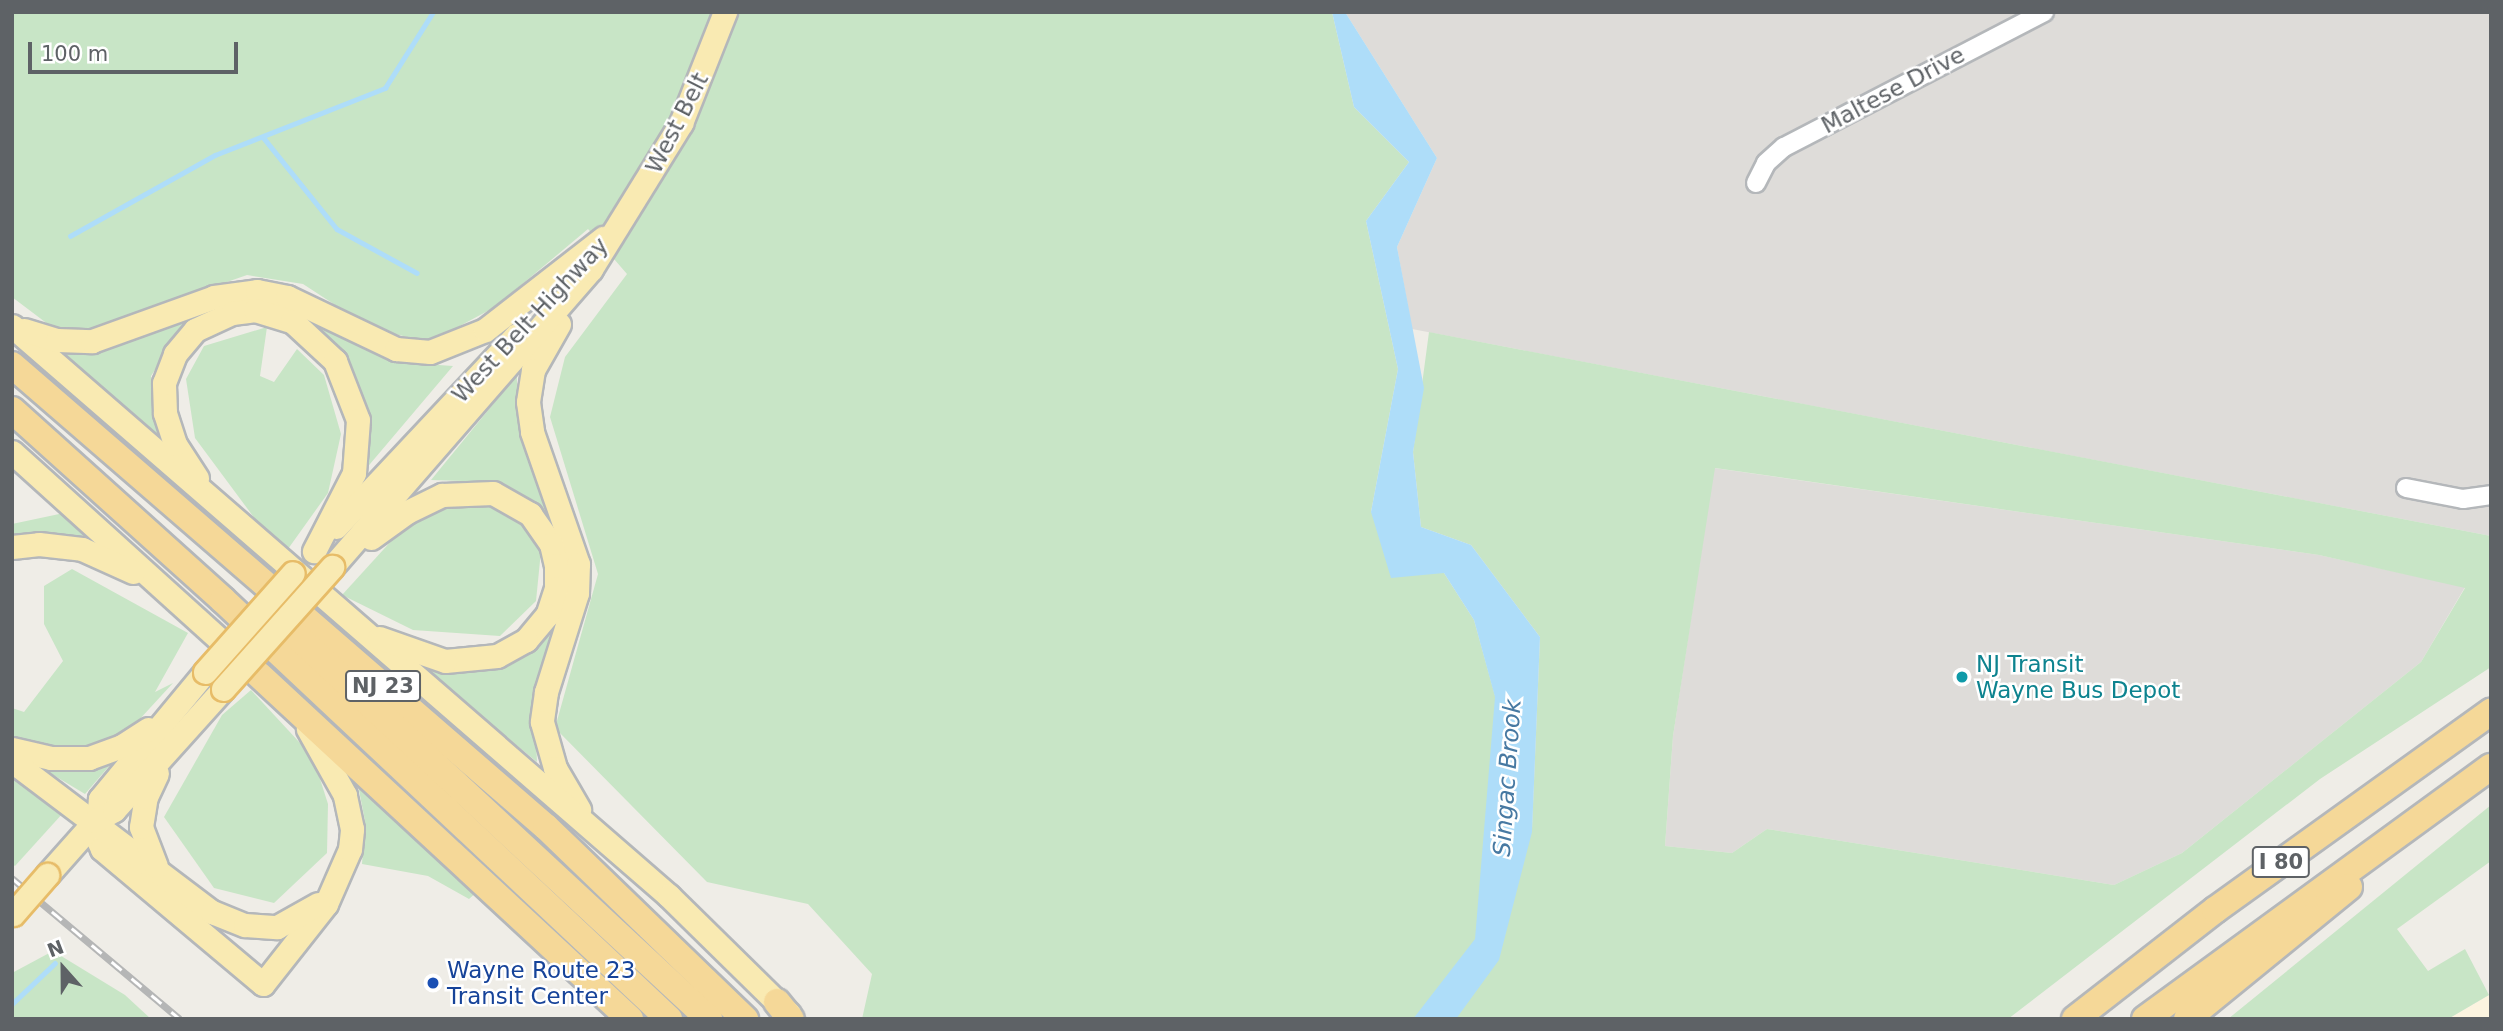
<!DOCTYPE html>
<html>
<head>
<meta charset="utf-8">
<style>
	body { margin:0 }
	#map { position:relative; width:2503px; height:1031px; overflow:hidden; background:#efede7; font-family:"DejaVu Sans",sans-serif }
	div>[style] { position:absolute }
	.commercial>* { inset:0; background:#fcf4e0 }
	.industrial>* { inset:0; background:#dedcd9 }
	.green>* { inset:0; background:#c8e5c6 }
	.water>* { inset:0; background:#aeddf9 }
	.stream>* { height:4.5px; margin:-2.25px; padding:0 2.25px; transform-origin:2.25px; border-radius:2.25px; background:#aeddf9 }
	.roads { filter:drop-shadow(2px 0 #b4b7ba) drop-shadow(-2px 0 #b4b7ba) drop-shadow(0 2px #b4b7ba) drop-shadow(0 -2px #b4b7ba) }
	.minor>* { height:18px; margin:-9px; padding:0 9px; transform-origin:9px; border-radius:9px; background:#fff }
	.major>* { height:23px; margin:-11.5px; padding:0 11.5px; transform-origin:11.5px; border-radius:11.5px; background:#f9eab2 }
	.highway>* { height:26px; margin:-13px; padding:0 13px; transform-origin:13px; border-radius:13px; background:#f5d898 }
	.rail>* { height:7px; margin-top:-3.5px; transform-origin:0; background:repeating-linear-gradient(90deg,#fff 0 13px,#b5b6b6 0 26px); box-sizing:border-box; border-block:2px solid #b5b6b6 }
	.bridges { filter:drop-shadow(2px 0 #e7bc68) drop-shadow(-2px 0 #e7bc68) drop-shadow(0 2px #e7bc68) drop-shadow(0 -2px #e7bc68) }
	.major-bridge>* { height:23px; margin:-11.5px; padding:0 11.5px; transform-origin:11.5px; border-radius:11.5px; background:#f9eab2 }
	.dots>* { width:19px; height:19px; translate:-50% -50%; box-sizing:border-box; border:4px solid #fff; border-radius:50% }
	span { translate:-50% -50%; white-space:nowrap; text-align:center; line-height:1.15; -webkit-text-stroke:5px #fff; paint-order:stroke }
	.shield-label span { padding:2px 5px; background:#fff; border:2px solid; border-radius:5px; -webkit-text-stroke-width:0 }
	.shield-label { font-size:21px; color:#5e6266; font-weight:700 }
	.street-label { font-size:23px; color:#5e6266 }
	.culture-label { font-size:23px; color:#0d838f }
	.left { translate:0 -50%; text-align:left }
	.transit-label { font-size:23px; color:#164399 }
	.water-label { font-size:24px; color:#4779a2; font-style:italic }
	.frame { position:absolute; inset:0; border:14px solid #5e6266; pointer-events:none }
	.north { position:absolute; left:28px; top:933px; width:70px; height:70px; -webkit-text-stroke:5px #fff; paint-order:stroke; rotate:339deg; font-size:19px; font-weight:700; line-height:28px; text-align:center; color:#5e6266 }
	.north::after { content:''; display:block; margin:auto; width:24px; height:32px; background:#5e6266; clip-path:polygon(50% 0,100% 100%,50% 72%,0 100%) }
	.scale { position:absolute; left:28px; top:42px; width:210px; height:32px; box-sizing:border-box; border:4px solid #5e6266; border-top:0; padding-left:9px; font-size:21px; line-height:24px; white-space:nowrap; color:#5e6266; -webkit-text-stroke:5px #fff; paint-order:stroke }
</style>
</head>
<body>
<div id="map">
	<div class="commercial">
		<i style="clip-path:polygon(2491px 994px,2491px 1019px,2448px 1019px,2489px 995px)"></i>
	</div>
	<div class="industrial">
		<i style="clip-path:polygon(1345px 12px,2491px 12px,2491px 536px,1412px 329px,1397px 247px,1437px 158px)"></i>
		<i style="clip-path:polygon(1714px 468px,2319px 555px,2465px 587px,2421px 662px,2182px 853px,2114px 885px,1767px 829px,1732px 853px,1665px 846px,1673px 736px)"></i>
	</div>
	<div class="green">
		<i style="clip-path:polygon(evenodd,1332px 12px,1354px 107px,1409px 162px,1366px 221px,1398px 369px,1371px 512px,1444px 573px,1474px 620px,1532px 829px,1540px 637px,1471px 545px,1421px 527px,1413px 452px,1429px 332px,2491px 536px,2491px 667px,2320px 779px,2008px 1019px,862px 1019px,872px 974px,808px 904px,707px 882px,555px 728px,598px 574px,550px 417px,565px 357px,627px 274px,588px 229px,495px 307px,430px 342px,372px 329px,303px 284px,247px 275px,95px 328px,53px 328px,12px 297px,13px 12px,1332px 12px,1715px 468px,2319px 555px,2465px 588px,2421px 662px,2182px 853px,2114px 885px,1767px 829px,1732px 853px,1665px 846px,1673px 736px,1715px 468px)"></i>
		<i style="clip-path:polygon(193px 311px,151px 376px,159px 437px,50px 344px)"></i>
		<i style="clip-path:polygon(306px 313px,402px 358px,396px 362px,453px 366px,359px 477px,365px 425px,351px 368px)"></i>
		<i style="clip-path:polygon(267px 327px,260px 376px,274px 382px,297px 349px,324px 375px,341px 434px,328px 493px,288px 549px,264px 531px,195px 438px,186px 379px,204px 346px)"></i>
		<i style="clip-path:polygon(517px 375px,517px 420px,556px 525px,496px 482px,431px 480px)"></i>
		<i style="clip-path:polygon(462px 500px,516px 509px,541px 551px,536px 601px,500px 636px,413px 630px,342px 595px,414px 516px)"></i>
		<i style="clip-path:polygon(64px 513px,92px 537px,42px 532px,12px 537px,12px 524px)"></i>
		<i style="clip-path:polygon(72px 569px,188px 633px,155px 692px,173px 683px,138px 721px,109px 739px,70px 750px,12px 741px,12px 708px,24px 712px,63px 661px,44px 624px,44px 586px)"></i>
		<i style="clip-path:polygon(553px 623px,534px 696px,537px 762px,414px 661px,476px 666px)"></i>
		<i style="clip-path:polygon(251px 690px,313px 757px,328px 804px,327px 853px,274px 903px,214px 888px,164px 817px,222px 715px)"></i>
		<i style="clip-path:polygon(117px 757px,85px 794px,35px 764px)"></i>
		<i style="clip-path:polygon(12px 777px,63px 813px,15px 866px,12px 864px)"></i>
		<i style="clip-path:polygon(358px 785px,478px 891px,469px 899px,428px 876px,362px 864px,365px 821px)"></i>
		<i style="clip-path:polygon(2491px 805px,2491px 861px,2397px 929px,2428px 971px,2465px 949px,2489px 995px,2448px 1019px,2228px 1019px)"></i>
		<i style="clip-path:polygon(53px 951px,125px 995px,151px 1019px,12px 1019px,12px 973px)"></i>
	</div>
	<div class="water">
		<i style="clip-path:polygon(1332px 12px,1345px 12px,1437px 158px,1397px 247px,1424px 388px,1413px 452px,1421px 527px,1471px 545px,1540px 637px,1532px 832px,1499px 960px,1456px 1019px,1413px 1019px,1475px 939px,1495px 697px,1474px 620px,1444px 573px,1391px 578px,1371px 512px,1398px 369px,1366px 221px,1409px 162px,1354px 107px)"></i>
	</div>
	<div class="stream">
		<i style="left:263px;top:137px;width:118px;rotate:51.2deg"></i>
		<i style="left:337px;top:229px;width:91px;rotate:28.8deg"></i>
		<i style="left:70px;top:236px;width:166px;rotate:-29.2deg"></i>
		<i style="left:215px;top:155px;width:183px;rotate:-21.5deg"></i>
		<i style="left:385px;top:88px;width:90px;rotate:-57.7deg"></i>
		<i style="left:12px;top:1004px;width:59px;rotate:-43.6deg"></i>
	</div>
	<div class="roads">
		<div class="minor">
			<i style="left:1756px;top:183px;width:22px;rotate:-63deg"></i>
			<i style="left:1766px;top:163px;width:24px;rotate:-42deg"></i>
			<i style="left:1784px;top:147px;width:293px;rotate:-27.4deg"></i>
			<i style="left:2406px;top:488px;width:58px;rotate:10.9deg"></i>
			<i style="left:2463px;top:499px;width:28px;rotate:-8deg"></i>
		</div>
		<div class="major">
			<i style="left:559px;top:324px;width:53px;rotate:119.5deg"></i>
			<i style="left:533px;top:370px;width:32px;rotate:99deg"></i>
			<i style="left:528px;top:402px;width:30px;rotate:82deg"></i>
			<i style="left:532px;top:432px;width:140px;rotate:70.8deg"></i>
			<i style="left:578px;top:564px;width:29px;rotate:92deg"></i>
			<i style="left:577px;top:593px;width:104px;rotate:107.4deg"></i>
			<i style="left:546px;top:692px;width:30px;rotate:98deg"></i>
			<i style="left:542px;top:722px;width:48px;rotate:74.2deg"></i>
			<i style="left:555px;top:768px;width:48px;rotate:59.7deg"></i>
			<i style="left:12px;top:326px;width:870px;rotate:40.94deg"></i>
			<i style="left:669px;top:896px;width:168px;rotate:44.5deg"></i>
			<i style="left:24px;top:330px;width:34px;rotate:17deg"></i>
			<i style="left:57px;top:340px;width:35px;rotate:2deg"></i>
			<i style="left:92px;top:341px;width:130px;rotate:-19.8deg"></i>
			<i style="left:214px;top:297px;width:43px;rotate:-7.9deg"></i>
			<i style="left:257px;top:291px;width:31px;rotate:11deg"></i>
			<i style="left:287px;top:297px;width:121px;rotate:25.5deg"></i>
			<i style="left:396px;top:349px;width:34px;rotate:5deg"></i>
			<i style="left:430px;top:352px;width:59px;rotate:-21.8deg"></i>
			<i style="left:485px;top:330px;width:150px;rotate:-37.9deg"></i>
			<i style="left:12px;top:452px;width:309px;rotate:42.1deg"></i>
			<i style="left:197px;top:478px;width:40px;rotate:-122.9deg"></i>
			<i style="left:175px;top:444px;width:33px;rotate:-108deg"></i>
			<i style="left:165px;top:413px;width:30px;rotate:-92deg"></i>
			<i style="left:164px;top:383px;width:31px;rotate:-69deg"></i>
			<i style="left:175px;top:354px;width:31px;rotate:-50deg"></i>
			<i style="left:195px;top:330px;width:41px;rotate:-24.7deg"></i>
			<i style="left:232px;top:313px;width:23px;rotate:-7deg"></i>
			<i style="left:255px;top:310px;width:39px;rotate:17deg"></i>
			<i style="left:292px;top:321px;width:59px;rotate:42.9deg"></i>
			<i style="left:335px;top:361px;width:63px;rotate:68.7deg"></i>
			<i style="left:358px;top:420px;width:53px;rotate:94.3deg"></i>
			<i style="left:354px;top:473px;width:88px;rotate:117.1deg"></i>
			<i style="left:336px;top:527px;width:263px;rotate:-46.8deg"></i>
			<i style="left:371px;top:538px;width:44px;rotate:-35.8deg"></i>
			<i style="left:407px;top:512px;width:39px;rotate:-26deg"></i>
			<i style="left:442px;top:495px;width:51px;rotate:-2.2deg"></i>
			<i style="left:493px;top:493px;width:43px;rotate:29.6deg"></i>
			<i style="left:530px;top:514px;width:37px;rotate:55deg"></i>
			<i style="left:551px;top:544px;width:22px;rotate:77deg"></i>
			<i style="left:556px;top:565px;width:23px;rotate:90deg"></i>
			<i style="left:556px;top:588px;width:28px;rotate:108deg"></i>
			<i style="left:547px;top:615px;width:33px;rotate:130deg"></i>
			<i style="left:526px;top:640px;width:33px;rotate:151deg"></i>
			<i style="left:497px;top:656px;width:52px;rotate:174.5deg"></i>
			<i style="left:445px;top:661px;width:70px;rotate:-160.8deg"></i>
			<i style="left:12px;top:547px;width:27px;rotate:-6deg"></i>
			<i style="left:39px;top:544px;width:43px;rotate:6.6deg"></i>
			<i style="left:82px;top:549px;width:56px;rotate:24.3deg"></i>
			<i style="left:332px;top:567px;width:395px;rotate:-49deg"></i>
			<i style="left:591px;top:269px;width:172px;rotate:-58.3deg"></i>
			<i style="left:681px;top:123px;width:119px;rotate:-68.4deg"></i>
			<i style="left:205px;top:672px;width:165px;rotate:129.6deg"></i>
			<i style="left:100px;top:799px;width:37px;rotate:96deg"></i>
			<i style="left:96px;top:836px;width:14px;rotate:65deg"></i>
			<i style="left:102px;top:849px;width:210px;rotate:40deg"></i>
			<i style="left:263px;top:984px;width:102px;rotate:-51.8deg"></i>
			<i style="left:326px;top:904px;width:60px;rotate:-66.4deg"></i>
			<i style="left:350px;top:849px;width:20px;rotate:-84deg"></i>
			<i style="left:352px;top:829px;width:35px;rotate:-102deg"></i>
			<i style="left:345px;top:795px;width:76px;rotate:-119.3deg"></i>
			<i style="left:12px;top:749px;width:40px;rotate:13deg"></i>
			<i style="left:51px;top:758px;width:38px"></i>
			<i style="left:89px;top:758px;width:35px;rotate:-20deg"></i>
			<i style="left:122px;top:746px;width:31px;rotate:-33deg"></i>
			<i style="left:12px;top:761px;width:251px;rotate:37.1deg"></i>
			<i style="left:212px;top:912px;width:35px;rotate:22deg"></i>
			<i style="left:245px;top:925px;width:32px;rotate:4deg"></i>
			<i style="left:277px;top:927px;width:47px;rotate:-29.3deg"></i>
			<i style="left:156px;top:866px;width:42px;rotate:-111deg"></i>
			<i style="left:141px;top:827px;width:30px;rotate:-81deg"></i>
			<i style="left:146px;top:797px;width:26px;rotate:-65deg"></i>
			<i style="left:47px;top:875px;width:72px;rotate:-48.4deg"></i>
			<i style="left:95px;top:821px;width:22px;rotate:-30deg"></i>
			<i style="left:114px;top:810px;width:163px;rotate:-48deg"></i>
		</div>
		<div class="highway">
			<i style="left:12px;top:365px;width:706px;rotate:40.87deg"></i>
			<i style="left:546px;top:827px;width:277px;rotate:44deg"></i>
			<i style="left:12px;top:410px;width:284px;rotate:42deg"></i>
			<i style="left:223px;top:600px;width:612px;rotate:43.21deg"></i>
			<i style="left:274px;top:615px;width:594px;rotate:42.88deg"></i>
			<i style="left:259px;top:675px;width:506px;rotate:42.84deg"></i>
			<i style="left:777px;top:1002px;width:22px;rotate:51deg"></i>
			<i style="left:2075px;top:1019px;width:177px;rotate:-37.9deg"></i>
			<i style="left:2215px;top:910px;width:340px;rotate:-35.7deg"></i>
			<i style="left:2145px;top:1019px;width:428px;rotate:-36.1deg"></i>
			<i style="left:2187px;top:1019px;width:209px;rotate:-39.2deg"></i>
		</div>
	</div>
	<div class="rail">
		<i style="left:12px;top:878px;width:219px;rotate:40deg"></i>
	</div>
	<div class="bridges">
		<div class="major-bridge">
			<i style="left:205px;top:672px;width:132px;rotate:-48.4deg"></i>
			<i style="left:223px;top:689px;width:164px;rotate:-48.2deg"></i>
			<i style="left:13px;top:914px;width:52px;rotate:-48.9deg"></i>
		</div>
	</div>
	<div class="dots">
		<i style="left:1962px;top:677px;background:#0f9aa8"></i>
		<i style="left:433px;top:983px;background:#1a4fb4"></i>
	</div>
	<div class="shield-label">
		<span style="left:383px;top:686px">NJ 23</span>
		<span style="left:2281px;top:862px">I 80</span>
	</div>
	<div class="street-label">
		<span style="left:1893px;top:90px;rotate:-28deg">Maltese Drive</span>
		<span style="left:677px;top:123px;rotate:-63deg">West Belt</span>
		<span style="left:530px;top:320px;rotate:-47deg">West Belt Highway</span>
	</div>
	<div class="culture-label">
		<span class="left" style="left:1976px;top:677px">NJ Transit<br>Wayne Bus Depot</span>
	</div>
	<div class="transit-label">
		<span class="left" style="left:447px;top:983px">Wayne Route 23<br>Transit Center</span>
	</div>
	<div class="water-label">
		<span style="left:1508px;top:778px;rotate:-86deg">Singac Brook</span>
	</div>
	<div class="frame"></div>
	<div class="north">N</div>
	<div class="scale">100 m</div>
</div>
</body>
</html>
